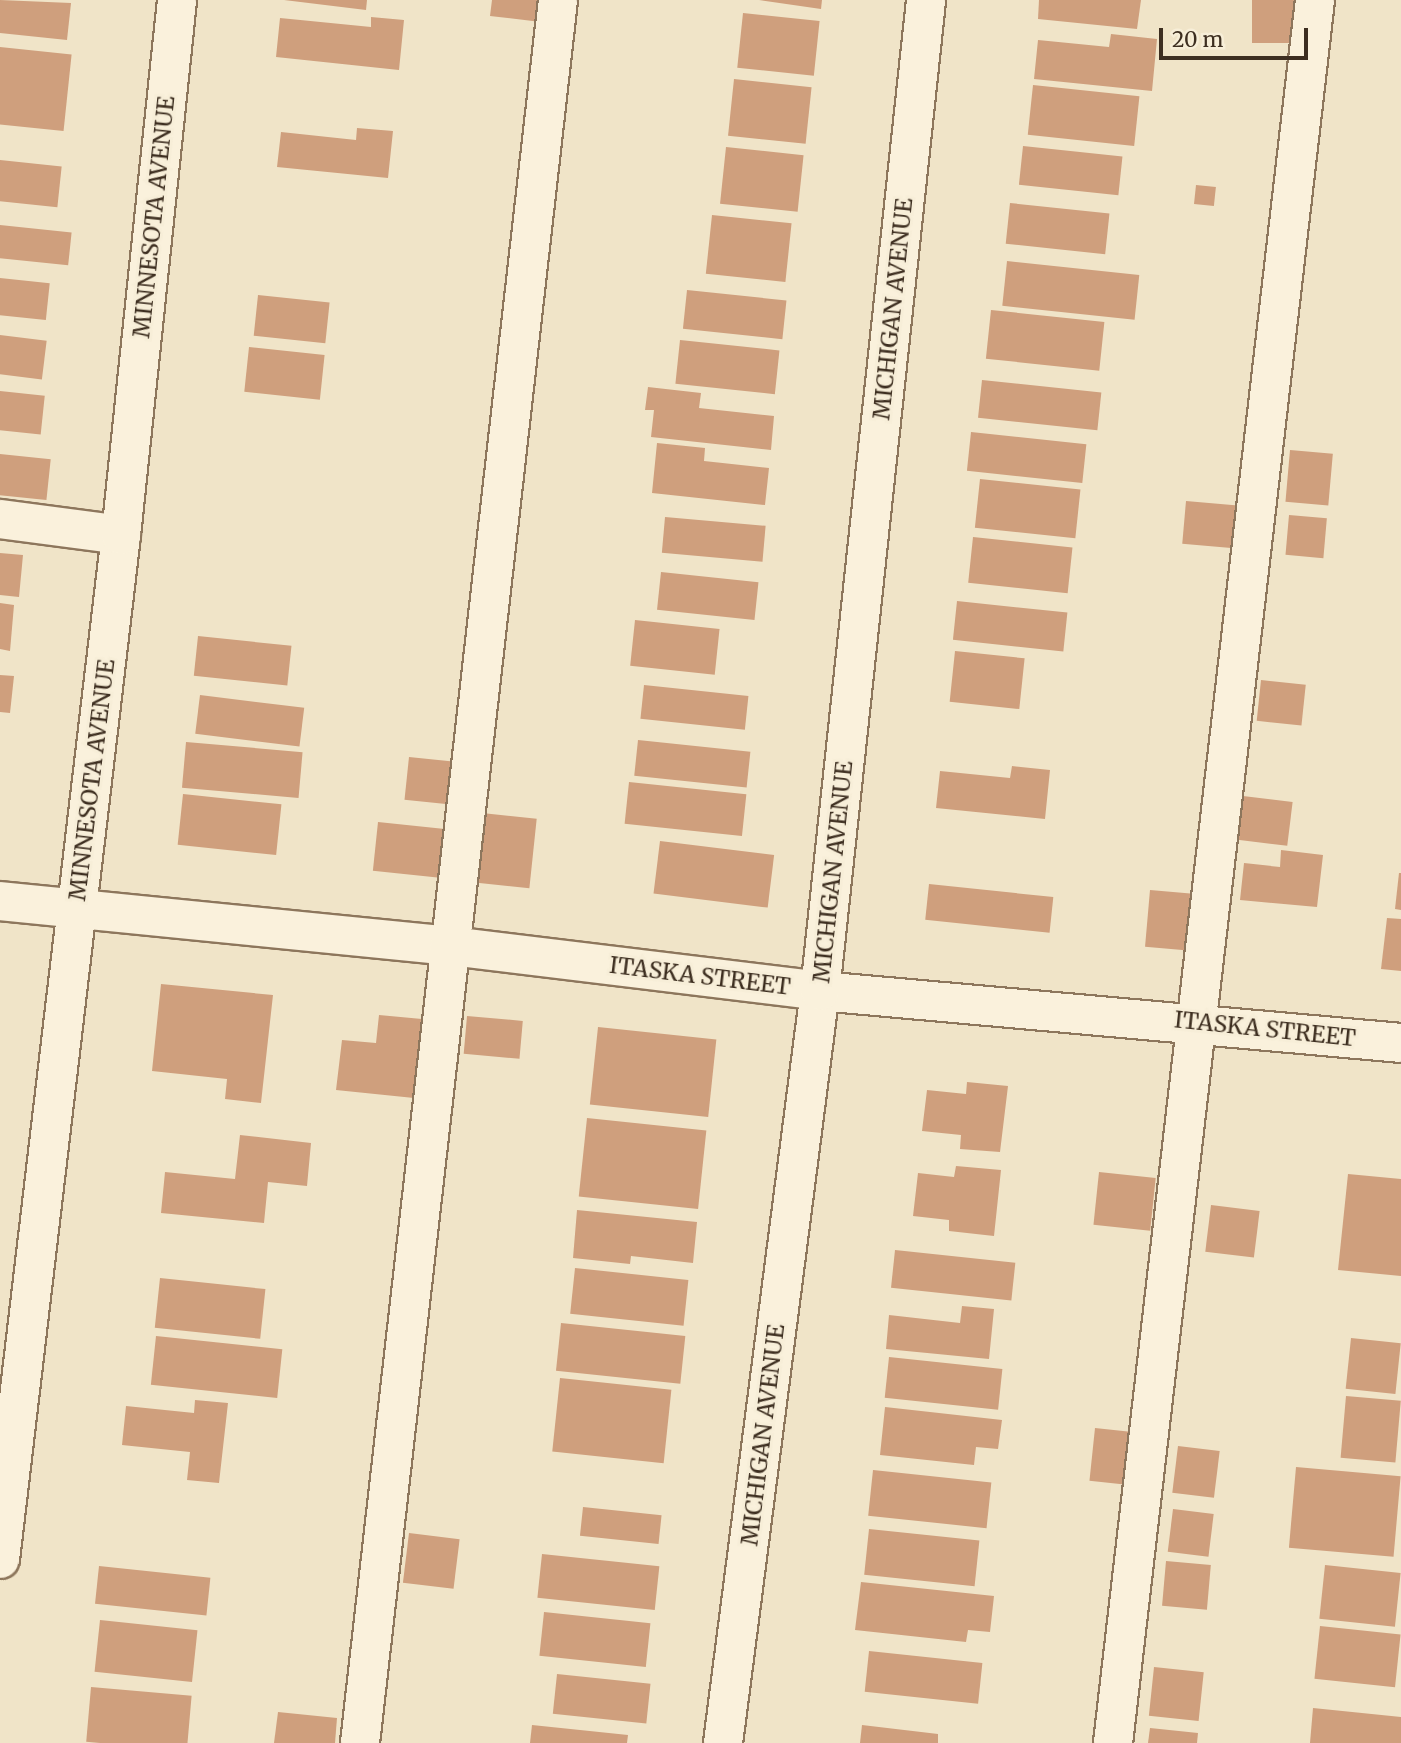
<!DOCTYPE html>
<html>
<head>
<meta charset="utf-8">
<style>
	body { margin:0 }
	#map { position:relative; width:1401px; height:1743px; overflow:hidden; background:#f0e4c8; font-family:Merriweather,serif }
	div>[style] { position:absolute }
	.building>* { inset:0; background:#cf9f7d; transform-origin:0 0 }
	.roads { filter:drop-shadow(2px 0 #8d765c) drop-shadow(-2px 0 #8d765c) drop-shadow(0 2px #8d765c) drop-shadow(0 -2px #8d765c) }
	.minor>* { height:38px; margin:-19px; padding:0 19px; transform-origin:19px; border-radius:19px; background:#faf1dc }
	span { translate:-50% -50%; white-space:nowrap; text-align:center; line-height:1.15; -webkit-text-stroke:6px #f7eed8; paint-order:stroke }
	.street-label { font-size:23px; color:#3d2e20 }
	.scale { position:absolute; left:1159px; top:28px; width:149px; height:32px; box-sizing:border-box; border:4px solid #3d2e20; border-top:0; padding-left:9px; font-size:21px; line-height:24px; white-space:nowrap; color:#3d2e20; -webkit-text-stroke:5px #f7eed8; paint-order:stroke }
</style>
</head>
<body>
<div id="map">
	<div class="building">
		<i style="clip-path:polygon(0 0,71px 3px,67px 40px,0 33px)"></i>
		<i style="clip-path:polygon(284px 0,367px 0,366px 10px)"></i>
		<i style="clip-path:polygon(492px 0,543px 0,541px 22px,490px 16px)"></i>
		<i style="clip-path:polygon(759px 0,822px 0,821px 9px)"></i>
		<i style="clip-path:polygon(1039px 0,1141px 0,1137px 29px,1038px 19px)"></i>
		<i style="left:1252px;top:0;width:48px;height:43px"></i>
		<i style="left:743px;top:13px;width:77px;height:55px;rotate:6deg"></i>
		<i style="clip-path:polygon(371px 17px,404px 20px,399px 70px,276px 57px,280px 18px,371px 27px)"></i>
		<i style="clip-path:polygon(1111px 34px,1157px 39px,1152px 91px,1034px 79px,1038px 40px,1109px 47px)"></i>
		<i style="left:0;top:47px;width:72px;height:77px;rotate:6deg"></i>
		<i style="left:734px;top:79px;width:78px;height:57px;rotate:6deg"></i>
		<i style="left:1033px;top:85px;width:107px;height:50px;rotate:6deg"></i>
		<i style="clip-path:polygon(357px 128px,393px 131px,388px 178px,277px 167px,281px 132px,356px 140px)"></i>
		<i style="left:1023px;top:146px;width:100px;height:39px;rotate:6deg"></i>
		<i style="left:726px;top:147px;width:78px;height:57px;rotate:6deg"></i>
		<i style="left:0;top:160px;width:62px;height:41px;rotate:6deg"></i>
		<i style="left:1196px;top:185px;width:20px;height:19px;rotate:6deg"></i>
		<i style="left:1010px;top:203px;width:100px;height:41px;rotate:6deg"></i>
		<i style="left:712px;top:215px;width:80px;height:59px;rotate:6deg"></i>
		<i style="left:0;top:225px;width:72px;height:33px;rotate:6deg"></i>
		<i style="left:1007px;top:261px;width:133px;height:45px;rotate:6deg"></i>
		<i style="left:0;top:278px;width:50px;height:37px;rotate:6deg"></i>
		<i style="left:687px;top:290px;width:100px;height:39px;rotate:6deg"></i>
		<i style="left:258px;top:295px;width:72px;height:41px;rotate:6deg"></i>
		<i style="left:991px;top:310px;width:114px;height:49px;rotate:6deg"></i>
		<i style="left:0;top:335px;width:47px;height:39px;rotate:7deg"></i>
		<i style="left:680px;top:340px;width:100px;height:44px;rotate:6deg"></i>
		<i style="left:249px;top:347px;width:76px;height:45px;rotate:6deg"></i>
		<i style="left:982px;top:380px;width:120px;height:38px;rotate:6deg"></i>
		<i style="clip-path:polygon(648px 387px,701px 393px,699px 408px,774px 416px,771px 450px,651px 437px,654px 410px,645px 410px)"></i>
		<i style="left:0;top:391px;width:45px;height:39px;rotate:6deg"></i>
		<i style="left:971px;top:432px;width:116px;height:39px;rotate:6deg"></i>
		<i style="clip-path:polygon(657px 443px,705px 448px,704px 461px,769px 468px,765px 505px,652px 493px)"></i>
		<i style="left:1290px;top:450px;width:43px;height:52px;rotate:5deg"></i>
		<i style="left:0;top:454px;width:51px;height:41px;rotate:6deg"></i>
		<i style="left:980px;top:479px;width:101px;height:49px;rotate:6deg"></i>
		<i style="left:1186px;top:501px;width:52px;height:43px;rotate:5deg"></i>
		<i style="left:1289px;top:515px;width:38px;height:40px;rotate:5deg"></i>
		<i style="left:665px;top:517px;width:101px;height:36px;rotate:5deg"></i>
		<i style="left:973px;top:537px;width:100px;height:46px;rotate:6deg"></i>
		<i style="clip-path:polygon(0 553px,23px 555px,19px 597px,0 595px)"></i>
		<i style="left:661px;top:572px;width:98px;height:38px;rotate:6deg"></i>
		<i style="left:957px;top:601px;width:111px;height:39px;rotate:6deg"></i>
		<i style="clip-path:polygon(0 603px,14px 605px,10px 651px,0 649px)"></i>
		<i style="left:635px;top:620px;width:85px;height:46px;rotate:6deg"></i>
		<i style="left:198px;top:636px;width:94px;height:40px;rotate:6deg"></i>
		<i style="left:955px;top:651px;width:70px;height:51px;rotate:6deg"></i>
		<i style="clip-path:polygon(0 675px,14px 676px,10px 713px,0 712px)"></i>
		<i style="left:1261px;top:680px;width:45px;height:41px;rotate:6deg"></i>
		<i style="left:644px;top:685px;width:105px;height:34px;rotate:6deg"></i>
		<i style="left:200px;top:695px;width:105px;height:39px;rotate:7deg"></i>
		<i style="left:638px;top:740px;width:113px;height:36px;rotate:6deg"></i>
		<i style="left:186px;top:742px;width:117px;height:46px;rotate:5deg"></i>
		<i style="left:409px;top:757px;width:44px;height:43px;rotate:6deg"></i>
		<i style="clip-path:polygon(1012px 766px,1050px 770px,1045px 819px,936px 808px,940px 771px,1010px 778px)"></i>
		<i style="left:629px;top:782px;width:118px;height:42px;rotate:6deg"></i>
		<i style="left:183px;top:794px;width:99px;height:51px;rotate:6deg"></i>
		<i style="left:1243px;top:796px;width:50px;height:44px;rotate:7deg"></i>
		<i style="left:482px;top:813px;width:55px;height:70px;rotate:6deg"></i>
		<i style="left:378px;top:822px;width:72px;height:49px;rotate:6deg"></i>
		<i style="left:660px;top:841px;width:115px;height:53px;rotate:7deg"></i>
		<i style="clip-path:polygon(1281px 850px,1323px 855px,1317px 907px,1240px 900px,1244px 863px,1280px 867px)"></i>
		<i style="clip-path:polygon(1399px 873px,1401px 873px,1401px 910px,1395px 909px)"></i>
		<i style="left:929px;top:884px;width:125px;height:36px;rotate:6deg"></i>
		<i style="left:1150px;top:890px;width:52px;height:57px;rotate:5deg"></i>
		<i style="clip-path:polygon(1387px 918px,1401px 919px,1401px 971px,1381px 969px)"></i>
		<i style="clip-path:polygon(161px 984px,273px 995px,261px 1103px,225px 1099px,227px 1079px,152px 1071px)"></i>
		<i style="clip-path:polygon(379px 1015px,422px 1019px,414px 1098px,336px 1090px,342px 1040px,376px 1043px)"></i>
		<i style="left:467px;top:1016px;width:56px;height:38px;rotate:5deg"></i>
		<i style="left:598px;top:1027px;width:119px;height:78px;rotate:6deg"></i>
		<i style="clip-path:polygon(967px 1082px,1008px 1086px,1000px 1152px,960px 1149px,961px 1135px,922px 1131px,927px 1090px,966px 1094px)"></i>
		<i style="left:587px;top:1118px;width:120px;height:79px;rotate:6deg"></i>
		<i style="clip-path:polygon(240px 1135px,311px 1143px,307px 1186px,268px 1182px,264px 1223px,161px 1213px,165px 1172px,235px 1179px)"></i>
		<i style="clip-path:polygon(956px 1166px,1001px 1170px,994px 1236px,949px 1231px,949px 1220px,913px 1216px,918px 1173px,954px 1177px)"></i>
		<i style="left:1099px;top:1172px;width:57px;height:53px;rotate:6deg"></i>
		<i style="clip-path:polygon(1348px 1174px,1401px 1179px,1401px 1276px,1338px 1270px)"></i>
		<i style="left:1211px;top:1205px;width:49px;height:47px;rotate:7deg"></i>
		<i style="clip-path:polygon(577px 1210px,697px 1222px,693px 1263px,631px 1256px,630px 1264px,573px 1258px)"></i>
		<i style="left:895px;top:1250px;width:121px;height:38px;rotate:6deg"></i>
		<i style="left:575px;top:1268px;width:114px;height:46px;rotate:6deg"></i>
		<i style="left:160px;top:1278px;width:106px;height:50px;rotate:6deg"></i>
		<i style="clip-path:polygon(962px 1306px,994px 1309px,989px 1359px,886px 1349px,889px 1315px,960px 1323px)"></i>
		<i style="left:561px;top:1323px;width:125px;height:48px;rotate:6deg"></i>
		<i style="left:156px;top:1336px;width:127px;height:49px;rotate:6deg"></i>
		<i style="left:1351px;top:1338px;width:50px;height:51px;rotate:6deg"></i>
		<i style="left:889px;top:1357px;width:114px;height:41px;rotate:6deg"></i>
		<i style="left:560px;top:1378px;width:112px;height:74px;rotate:6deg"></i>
		<i style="left:1346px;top:1396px;width:55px;height:62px;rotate:5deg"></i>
		<i style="clip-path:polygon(195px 1400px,228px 1403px,219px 1483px,187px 1480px,190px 1452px,122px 1445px,126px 1406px,194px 1413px)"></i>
		<i style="clip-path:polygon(885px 1407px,1002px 1420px,998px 1449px,976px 1447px,974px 1465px,880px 1455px)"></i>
		<i style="left:1095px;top:1428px;width:40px;height:53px;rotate:6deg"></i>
		<i style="left:1178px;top:1446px;width:42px;height:47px;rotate:7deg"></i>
		<i style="left:1296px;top:1467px;width:105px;height:81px;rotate:5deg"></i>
		<i style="left:873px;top:1470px;width:119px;height:46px;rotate:6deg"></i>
		<i style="left:583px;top:1507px;width:79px;height:29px;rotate:6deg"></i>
		<i style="left:1173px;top:1509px;width:41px;height:43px;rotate:7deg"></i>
		<i style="left:869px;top:1529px;width:111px;height:46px;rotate:6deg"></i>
		<i style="left:409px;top:1533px;width:51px;height:50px;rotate:7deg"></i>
		<i style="left:542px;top:1554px;width:118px;height:44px;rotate:6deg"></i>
		<i style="left:1166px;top:1561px;width:45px;height:45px;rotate:5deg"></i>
		<i style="left:1325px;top:1565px;width:76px;height:54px;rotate:6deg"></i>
		<i style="left:99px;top:1566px;width:112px;height:38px;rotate:6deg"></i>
		<i style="clip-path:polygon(861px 1582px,994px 1596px,990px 1632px,968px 1630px,966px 1642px,855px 1630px)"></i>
		<i style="left:544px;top:1612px;width:107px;height:44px;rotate:6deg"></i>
		<i style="left:100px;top:1620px;width:98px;height:52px;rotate:6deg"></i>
		<i style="left:1320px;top:1626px;width:81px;height:53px;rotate:6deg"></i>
		<i style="left:869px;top:1651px;width:114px;height:41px;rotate:6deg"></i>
		<i style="left:1154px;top:1667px;width:50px;height:49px;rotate:6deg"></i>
		<i style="left:557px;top:1674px;width:94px;height:40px;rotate:6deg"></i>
		<i style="left:91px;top:1687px;width:101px;height:55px;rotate:5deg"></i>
		<i style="clip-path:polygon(1313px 1708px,1401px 1717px,1401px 1743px,1310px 1743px)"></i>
		<i style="clip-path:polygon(278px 1712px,337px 1718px,335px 1743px,274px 1743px)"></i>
		<i style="clip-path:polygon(532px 1725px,628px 1735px,627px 1743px,530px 1743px)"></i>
		<i style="clip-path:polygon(862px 1725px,938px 1734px,938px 1743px,860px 1743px)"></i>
		<i style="clip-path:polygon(1150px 1728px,1198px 1733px,1197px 1743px,1148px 1743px)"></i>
	</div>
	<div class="roads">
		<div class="minor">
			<i style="left:0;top:519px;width:122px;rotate:7.5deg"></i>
			<i style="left:0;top:901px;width:452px;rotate:5.7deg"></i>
			<i style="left:450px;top:946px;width:373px;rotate:6.9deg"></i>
			<i style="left:820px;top:991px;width:583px;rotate:5.11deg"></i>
			<i style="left:0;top:1559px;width:1031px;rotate:-83.26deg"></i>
			<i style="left:121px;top:535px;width:538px;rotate:-84.02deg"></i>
			<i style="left:360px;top:1743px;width:1754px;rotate:-83.52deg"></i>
			<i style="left:723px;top:1743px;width:758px;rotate:-82.65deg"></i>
			<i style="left:820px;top:991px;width:997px;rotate:-83.89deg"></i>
			<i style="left:1113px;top:1743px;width:1755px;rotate:-83.39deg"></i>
		</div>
	</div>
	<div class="street-label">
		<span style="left:154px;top:217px;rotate:-84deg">MINNESOTA AVENUE</span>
		<span style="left:893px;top:309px;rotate:-84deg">MICHIGAN AVENUE</span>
		<span style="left:92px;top:780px;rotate:-83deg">MINNESOTA AVENUE</span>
		<span style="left:833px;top:872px;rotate:-84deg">MICHIGAN AVENUE</span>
		<span style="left:700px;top:976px;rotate:7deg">ITASKA STREET</span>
		<span style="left:1265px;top:1029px;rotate:6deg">ITASKA STREET</span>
		<span style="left:763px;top:1435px;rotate:-83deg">MICHIGAN AVENUE</span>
	</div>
	<div class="scale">20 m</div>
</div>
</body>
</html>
